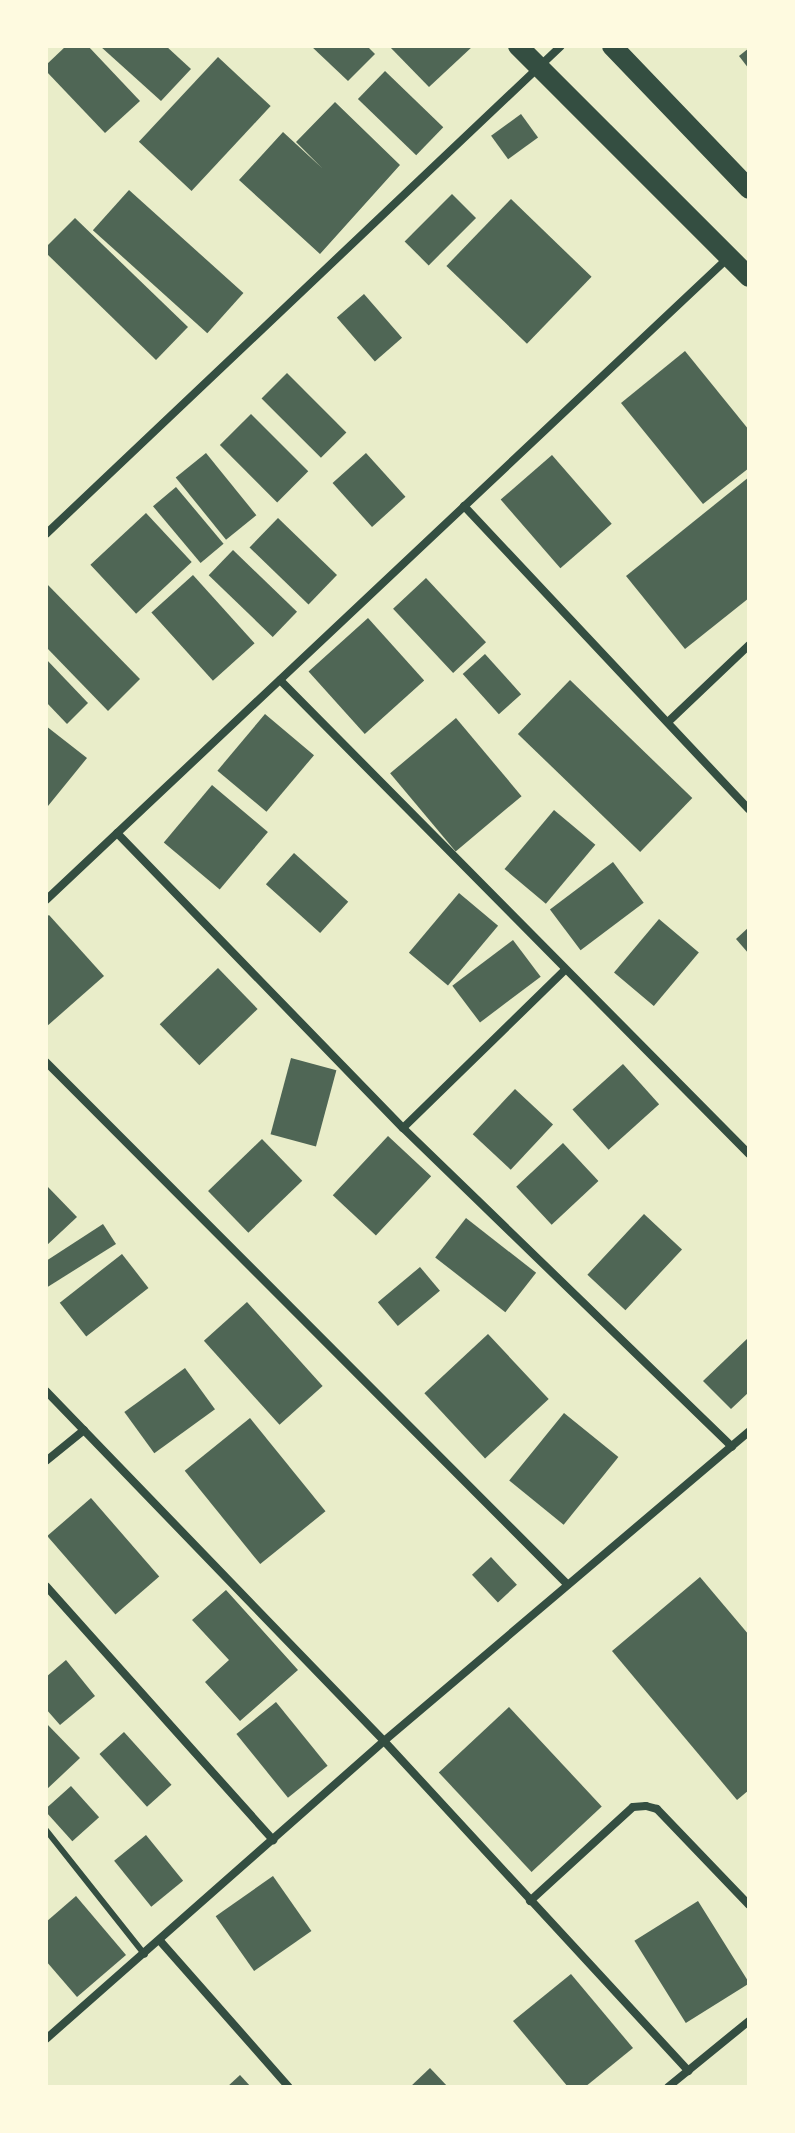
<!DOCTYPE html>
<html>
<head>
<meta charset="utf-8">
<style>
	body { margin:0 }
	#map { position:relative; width:795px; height:2133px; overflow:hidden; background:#e9edc9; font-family:"Fira Sans Condensed",sans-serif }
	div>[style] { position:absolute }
	.building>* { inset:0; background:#4f6655; transform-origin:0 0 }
	.service>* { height:6px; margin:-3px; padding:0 3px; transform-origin:3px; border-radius:3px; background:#344e41 }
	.minor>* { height:8px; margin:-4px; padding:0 4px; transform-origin:4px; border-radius:4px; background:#344e41 }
	.primary>* { height:20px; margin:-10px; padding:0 10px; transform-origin:10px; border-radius:10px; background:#344e41 }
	span { translate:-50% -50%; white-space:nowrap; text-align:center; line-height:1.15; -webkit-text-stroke:7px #fefae0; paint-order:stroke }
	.frame { position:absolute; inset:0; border:48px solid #fefae0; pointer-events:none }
</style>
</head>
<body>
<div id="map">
	<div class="building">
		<i style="clip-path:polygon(66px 46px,88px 46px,140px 101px,105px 133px,46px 71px,46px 65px)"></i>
		<i style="clip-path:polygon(100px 46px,166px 46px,191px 69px,161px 101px)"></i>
		<i style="clip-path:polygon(311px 46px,367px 46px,375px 54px,348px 81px)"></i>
		<i style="clip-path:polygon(389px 46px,473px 46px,429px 87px)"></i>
		<i style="clip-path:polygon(749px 48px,749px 69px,739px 56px)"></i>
		<i style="left:218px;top:57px;width:72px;height:116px;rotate:43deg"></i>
		<i style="left:385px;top:71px;width:81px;height:39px;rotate:44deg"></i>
		<i style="clip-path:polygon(335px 102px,400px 165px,320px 254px,239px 180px,283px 132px,322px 168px,296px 142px)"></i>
		<i style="left:521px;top:114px;width:29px;height:37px;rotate:54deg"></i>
		<i style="left:129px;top:190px;width:154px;height:54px;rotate:42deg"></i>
		<i style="left:452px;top:194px;width:34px;height:67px;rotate:45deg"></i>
		<i style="left:511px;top:199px;width:112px;height:93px;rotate:44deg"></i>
		<i style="clip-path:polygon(75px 218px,188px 327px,156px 360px,46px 253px,46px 247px)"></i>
		<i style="left:364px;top:294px;width:58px;height:36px;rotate:49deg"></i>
		<i style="clip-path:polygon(685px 351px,749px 430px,749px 468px,703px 504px,621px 403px)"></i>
		<i style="left:287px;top:373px;width:84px;height:36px;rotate:45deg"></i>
		<i style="left:251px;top:414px;width:81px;height:44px;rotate:45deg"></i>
		<i style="left:206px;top:453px;width:80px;height:39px;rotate:51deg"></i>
		<i style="left:366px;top:453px;width:59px;height:45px;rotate:48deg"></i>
		<i style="left:552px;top:455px;width:91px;height:68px;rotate:49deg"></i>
		<i style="clip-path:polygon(749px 477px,749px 598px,685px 649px,626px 576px)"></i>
		<i style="left:176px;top:487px;width:74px;height:30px;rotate:50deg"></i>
		<i style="left:146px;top:513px;width:67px;height:76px;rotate:47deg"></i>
		<i style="left:278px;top:518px;width:82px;height:41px;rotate:44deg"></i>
		<i style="left:233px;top:550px;width:89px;height:35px;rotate:44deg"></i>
		<i style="left:193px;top:575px;width:92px;height:56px;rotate:48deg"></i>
		<i style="left:426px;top:578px;width:88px;height:45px;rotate:47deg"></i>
		<i style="clip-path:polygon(46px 583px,140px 679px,108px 711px,46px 647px)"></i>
		<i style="left:368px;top:618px;width:84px;height:80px;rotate:48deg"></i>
		<i style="left:485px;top:654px;width:54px;height:30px;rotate:48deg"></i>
		<i style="clip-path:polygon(46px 659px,88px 703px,67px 724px,46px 702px)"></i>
		<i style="left:570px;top:680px;width:170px;height:75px;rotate:44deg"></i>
		<i style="left:265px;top:714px;width:64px;height:74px;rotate:40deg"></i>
		<i style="left:456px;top:718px;width:102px;height:86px;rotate:50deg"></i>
		<i style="clip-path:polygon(46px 726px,87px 758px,48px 806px,46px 804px)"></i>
		<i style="left:212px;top:785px;width:73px;height:75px;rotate:40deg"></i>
		<i style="left:554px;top:810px;width:54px;height:77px;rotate:40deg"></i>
		<i style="left:294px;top:853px;width:73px;height:42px;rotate:42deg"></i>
		<i style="left:613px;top:862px;width:51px;height:79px;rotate:53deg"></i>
		<i style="left:459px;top:893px;width:51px;height:78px;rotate:40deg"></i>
		<i style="clip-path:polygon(49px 915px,104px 976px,46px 1027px,46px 917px)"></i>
		<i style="left:659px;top:919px;width:52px;height:70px;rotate:40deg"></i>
		<i style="clip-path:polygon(749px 927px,749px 954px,736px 939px)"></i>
		<i style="left:513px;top:940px;width:46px;height:76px;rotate:53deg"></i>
		<i style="left:218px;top:968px;width:57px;height:81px;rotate:46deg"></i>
		<i style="left:291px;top:1058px;width:47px;height:79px;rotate:15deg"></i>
		<i style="left:623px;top:1064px;width:54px;height:68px;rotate:48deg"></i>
		<i style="left:515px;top:1089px;width:52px;height:62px;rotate:43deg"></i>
		<i style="left:388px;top:1136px;width:59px;height:81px;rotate:43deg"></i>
		<i style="left:262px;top:1139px;width:58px;height:75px;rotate:46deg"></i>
		<i style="left:563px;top:1143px;width:52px;height:64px;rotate:47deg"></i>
		<i style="clip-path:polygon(46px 1185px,77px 1217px,46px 1246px)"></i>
		<i style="left:644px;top:1214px;width:52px;height:83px;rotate:43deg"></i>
		<i style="left:466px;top:1218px;width:89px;height:50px;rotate:38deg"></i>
		<i style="clip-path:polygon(103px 1224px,116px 1244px,46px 1288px,46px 1261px)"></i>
		<i style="left:122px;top:1254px;width:43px;height:79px;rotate:52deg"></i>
		<i style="left:420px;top:1267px;width:31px;height:55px;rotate:50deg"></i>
		<i style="left:247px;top:1302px;width:113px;height:58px;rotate:48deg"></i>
		<i style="left:488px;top:1334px;width:89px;height:87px;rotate:47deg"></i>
		<i style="clip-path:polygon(749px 1337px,749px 1392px,731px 1409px,703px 1381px)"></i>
		<i style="left:185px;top:1368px;width:51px;height:75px;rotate:54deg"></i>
		<i style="left:564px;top:1413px;width:70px;height:87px;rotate:39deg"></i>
		<i style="left:250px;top:1418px;width:120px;height:84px;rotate:51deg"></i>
		<i style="left:91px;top:1498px;width:104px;height:58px;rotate:49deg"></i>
		<i style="left:491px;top:1557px;width:38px;height:26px;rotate:47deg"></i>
		<i style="clip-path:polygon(700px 1577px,749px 1635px,749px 1790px,737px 1800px,612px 1651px)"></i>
		<i style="clip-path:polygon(226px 1590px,298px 1670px,240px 1721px,205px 1682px,229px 1660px,192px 1620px)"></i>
		<i style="clip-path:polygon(66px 1660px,95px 1696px,60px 1725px,46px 1709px,46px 1677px)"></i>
		<i style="left:276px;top:1702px;width:82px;height:51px;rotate:51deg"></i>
		<i style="left:509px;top:1707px;width:136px;height:96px;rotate:47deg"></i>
		<i style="clip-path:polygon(46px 1723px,80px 1758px,46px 1790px)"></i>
		<i style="left:124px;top:1732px;width:71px;height:33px;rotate:48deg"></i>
		<i style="left:71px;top:1786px;width:42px;height:36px;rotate:48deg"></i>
		<i style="left:146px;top:1835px;width:59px;height:41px;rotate:51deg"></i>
		<i style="left:273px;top:1876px;width:67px;height:70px;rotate:55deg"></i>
		<i style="clip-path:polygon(76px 1896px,126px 1955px,77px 1997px,46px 1961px,46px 1922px)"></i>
		<i style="left:698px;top:1901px;width:97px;height:75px;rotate:58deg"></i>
		<i style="clip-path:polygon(571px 1974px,633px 2048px,585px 2087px,568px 2087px,513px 2021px)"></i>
		<i style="clip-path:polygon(430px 2068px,448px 2087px,410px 2087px)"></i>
		<i style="clip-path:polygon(240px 2075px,251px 2087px,227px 2087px)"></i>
	</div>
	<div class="service">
		<i style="left:46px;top:1830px;width:159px;rotate:51.6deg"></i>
	</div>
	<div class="minor">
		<i style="left:464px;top:506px;width:416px;rotate:46.8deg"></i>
		<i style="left:46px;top:534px;width:709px;rotate:-43.46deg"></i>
		<i style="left:280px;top:680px;width:667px;rotate:45.3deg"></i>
		<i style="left:668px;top:722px;width:112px;rotate:-43.5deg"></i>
		<i style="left:117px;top:833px;width:411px;rotate:45.9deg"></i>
		<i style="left:403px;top:1128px;width:458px;rotate:44.1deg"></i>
		<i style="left:46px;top:900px;width:939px;rotate:-43.27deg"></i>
		<i style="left:46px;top:1062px;width:738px;rotate:45.05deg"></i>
		<i style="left:403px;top:1128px;width:226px;rotate:-44.3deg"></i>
		<i style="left:46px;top:1391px;width:487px;rotate:46deg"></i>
		<i style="left:384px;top:1741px;width:449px;rotate:47.3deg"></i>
		<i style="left:46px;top:1461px;width:49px;rotate:-39.2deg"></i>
		<i style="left:46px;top:1586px;width:341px;rotate:48.2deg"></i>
		<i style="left:530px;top:1901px;width:139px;rotate:-42.4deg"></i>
		<i style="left:633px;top:1807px;width:13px;rotate:-4deg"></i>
		<i style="left:646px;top:1806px;width:11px;rotate:15deg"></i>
		<i style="left:657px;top:1809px;width:133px;rotate:46.2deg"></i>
		<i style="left:161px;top:1942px;width:193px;rotate:48.6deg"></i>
		<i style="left:46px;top:2039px;width:451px;rotate:-41.4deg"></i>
		<i style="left:384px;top:1741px;width:478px;rotate:-40.3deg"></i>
		<i style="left:668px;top:2087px;width:104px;rotate:-39.2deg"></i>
	</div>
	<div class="primary">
		<i style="left:518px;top:46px;width:327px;rotate:45deg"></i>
		<i style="left:612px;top:46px;width:198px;rotate:46.2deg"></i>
	</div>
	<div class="frame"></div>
</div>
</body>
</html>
